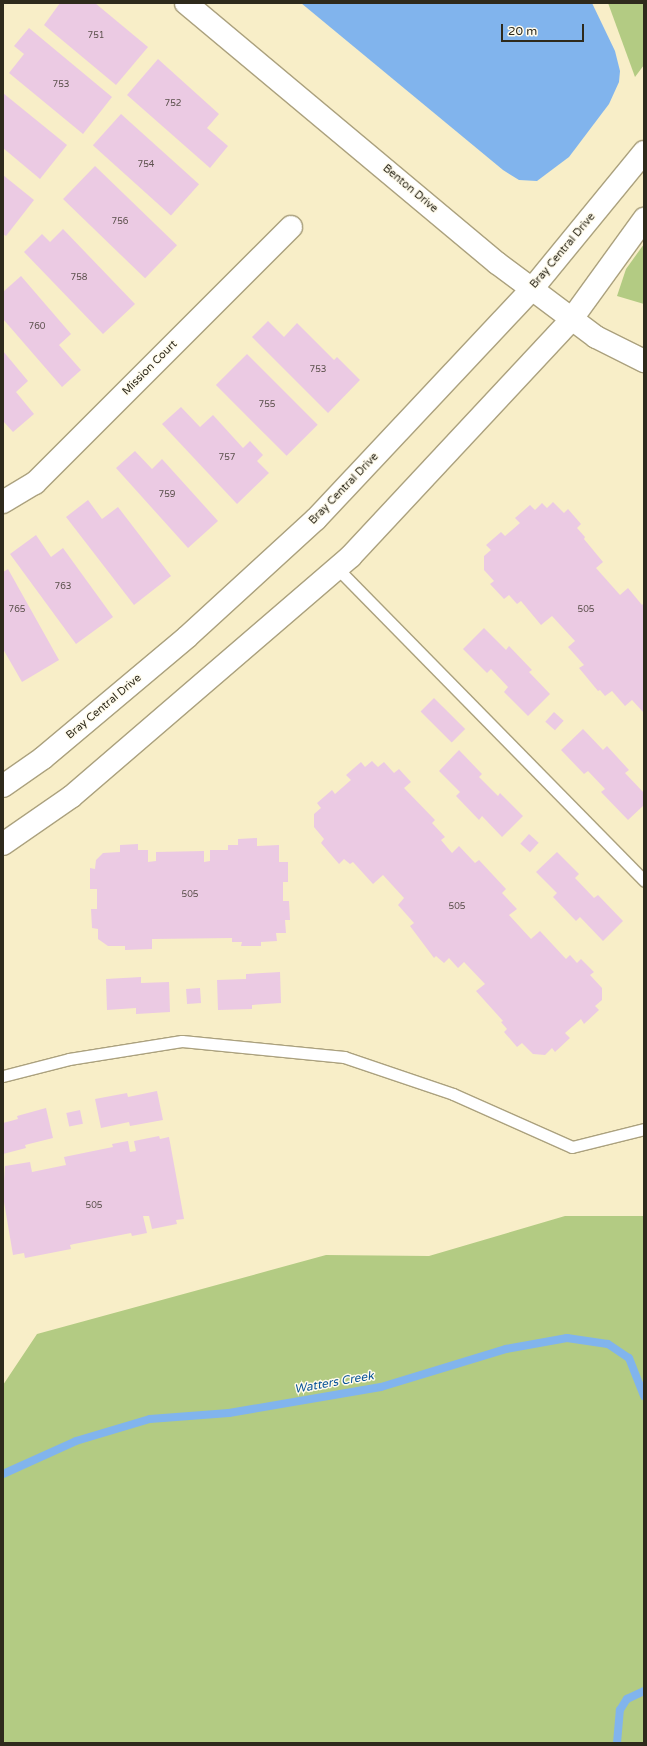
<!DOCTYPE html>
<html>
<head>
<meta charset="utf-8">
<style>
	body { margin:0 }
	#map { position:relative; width:647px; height:1746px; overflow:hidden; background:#f8eec8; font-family:"Varela Round",sans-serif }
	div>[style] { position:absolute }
	.forest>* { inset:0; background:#b3cb83 }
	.water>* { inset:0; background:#81b4ed }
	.stream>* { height:8px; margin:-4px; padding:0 4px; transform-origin:4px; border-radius:4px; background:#81b4ed }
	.building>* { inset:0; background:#ebcae3; transform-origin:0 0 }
	.roads { filter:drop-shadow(1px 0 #aba17e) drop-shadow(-1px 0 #aba17e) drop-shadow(0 1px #aba17e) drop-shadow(0 -1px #aba17e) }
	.service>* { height:11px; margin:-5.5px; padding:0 5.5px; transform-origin:5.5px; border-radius:5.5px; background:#fff }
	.minor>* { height:22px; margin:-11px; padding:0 11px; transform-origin:11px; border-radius:11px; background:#fff }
	.tertiary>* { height:22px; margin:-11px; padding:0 11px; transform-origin:11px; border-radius:11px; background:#fff }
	span { translate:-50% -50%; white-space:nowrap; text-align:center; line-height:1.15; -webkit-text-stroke:3px #fffbec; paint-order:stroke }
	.number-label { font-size:9px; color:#5d524e }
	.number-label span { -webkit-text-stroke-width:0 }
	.street-label { font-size:11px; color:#2e2a1c }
	.water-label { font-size:12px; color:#0a5599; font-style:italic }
	.frame { position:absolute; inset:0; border:4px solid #2e2a1c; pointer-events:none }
	.scale { position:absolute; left:501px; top:24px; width:83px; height:18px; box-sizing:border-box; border:2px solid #2e2a1c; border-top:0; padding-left:5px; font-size:12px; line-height:14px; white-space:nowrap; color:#2e2a1c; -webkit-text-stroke:3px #fffbec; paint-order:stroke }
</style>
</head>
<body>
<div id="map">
	<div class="forest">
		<i style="clip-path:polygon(608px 3px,644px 3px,644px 65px,635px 77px)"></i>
		<i style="clip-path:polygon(644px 244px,644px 304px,617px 296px,626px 269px)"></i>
		<i style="clip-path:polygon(565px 1216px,644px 1216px,644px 1743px,3px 1743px,3px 1385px,37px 1334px,326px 1255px,429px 1256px)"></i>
	</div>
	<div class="water">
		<i style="clip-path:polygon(301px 3px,592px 3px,615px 51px,620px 71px,619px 82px,609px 104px,569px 157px,537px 181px,519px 180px,503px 170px)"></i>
	</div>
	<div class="stream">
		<i style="left:3px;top:1474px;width:80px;rotate:-24.3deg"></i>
		<i style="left:76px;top:1441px;width:77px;rotate:-16.6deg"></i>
		<i style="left:150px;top:1419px;width:79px;rotate:-4.3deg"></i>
		<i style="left:229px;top:1413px;width:154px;rotate:-9.7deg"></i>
		<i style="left:381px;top:1387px;width:131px;rotate:-16.9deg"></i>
		<i style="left:506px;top:1349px;width:62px;rotate:-10.2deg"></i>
		<i style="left:567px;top:1338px;width:41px;rotate:8.3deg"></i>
		<i style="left:608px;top:1344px;width:25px;rotate:34deg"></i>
		<i style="left:629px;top:1358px;width:41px;rotate:68.5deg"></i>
		<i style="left:617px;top:1743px;width:33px;rotate:-85deg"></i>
		<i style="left:620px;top:1710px;width:13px;rotate:-58deg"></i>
		<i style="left:627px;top:1699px;width:19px;rotate:-25deg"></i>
	</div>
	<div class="building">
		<i style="clip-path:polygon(60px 3px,95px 3px,148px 47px,116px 85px,44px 25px)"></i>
		<i style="clip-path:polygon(29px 28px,112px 97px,83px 134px,9px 73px,24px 54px,14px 46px)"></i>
		<i style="clip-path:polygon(158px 59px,219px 114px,207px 128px,228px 146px,210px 168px,127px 95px)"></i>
		<i style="clip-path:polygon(3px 93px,67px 145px,40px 179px,3px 148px)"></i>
		<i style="left:121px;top:114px;width:105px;height:42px;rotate:42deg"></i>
		<i style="left:95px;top:166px;width:114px;height:46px;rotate:44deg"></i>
		<i style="clip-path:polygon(3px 175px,34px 200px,6px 236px,3px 234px)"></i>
		<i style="clip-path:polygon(63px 229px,135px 304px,103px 334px,24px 252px,42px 234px,50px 242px)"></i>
		<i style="clip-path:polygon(21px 276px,71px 334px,59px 345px,81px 370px,62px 387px,3px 319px,3px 292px)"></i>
		<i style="clip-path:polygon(268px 321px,284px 337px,297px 323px,334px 360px,337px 357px,360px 380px,328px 413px,252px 337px)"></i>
		<i style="clip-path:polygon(3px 351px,28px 381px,16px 392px,34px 414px,13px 432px,3px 421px)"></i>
		<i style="left:247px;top:354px;width:100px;height:44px;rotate:45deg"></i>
		<i style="clip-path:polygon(181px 407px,200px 427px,213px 415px,243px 448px,250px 441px,263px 455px,257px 461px,269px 473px,237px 504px,162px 424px)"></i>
		<i style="clip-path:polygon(135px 451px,152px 469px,162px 459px,218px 521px,188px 548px,116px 468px)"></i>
		<i style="clip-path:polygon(88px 500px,102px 519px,118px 507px,171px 576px,134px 605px,66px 517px)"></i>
		<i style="clip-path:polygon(553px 502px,564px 513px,568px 509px,581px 524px,577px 528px,585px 537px,584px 539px,603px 562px,596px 568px,620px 595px,628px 588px,642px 605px,644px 603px,644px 713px,632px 700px,625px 706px,612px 691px,605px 696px,600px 690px,598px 691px,579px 668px,584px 665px,568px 647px,575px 641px,552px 616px,541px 625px,521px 601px,517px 604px,509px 595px,504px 599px,490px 584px,494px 581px,484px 570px,484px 556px,491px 550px,486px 545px,501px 532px,505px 536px,520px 523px,515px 518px,530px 505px,535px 510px,542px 503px,547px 508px)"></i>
		<i style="clip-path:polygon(36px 535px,51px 557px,63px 548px,113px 617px,76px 644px,10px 554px)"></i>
		<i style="clip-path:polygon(8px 569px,59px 660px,22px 682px,3px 649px,3px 572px)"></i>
		<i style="clip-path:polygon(484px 628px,506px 650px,509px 646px,532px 670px,529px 672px,550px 694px,528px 716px,504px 692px,508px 687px,491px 669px,487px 673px,463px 649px)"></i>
		<i style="left:434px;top:698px;width:44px;height:19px;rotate:45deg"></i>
		<i style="left:554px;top:712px;width:13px;height:13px;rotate:42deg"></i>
		<i style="clip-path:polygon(583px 729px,603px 750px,607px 746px,629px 770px,625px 773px,644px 793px,644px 805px,628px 820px,601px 792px,605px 789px,588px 771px,584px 774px,561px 750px)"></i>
		<i style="clip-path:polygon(459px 750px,482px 774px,479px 777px,498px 796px,500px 793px,523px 816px,502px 837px,482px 816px,479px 820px,456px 796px,460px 792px,439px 771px)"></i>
		<i style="clip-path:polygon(372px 761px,378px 767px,384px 762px,394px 773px,399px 769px,411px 782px,404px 788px,435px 820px,432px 823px,445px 837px,441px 840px,452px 853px,459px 846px,475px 863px,479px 860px,506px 889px,502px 893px,517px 909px,509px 915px,531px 939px,540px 931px,566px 959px,570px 955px,577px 963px,581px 959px,594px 972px,590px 975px,602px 988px,602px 1000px,595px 1006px,599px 1010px,584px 1024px,581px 1019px,565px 1033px,570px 1038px,555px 1052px,552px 1048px,545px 1055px,533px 1054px,522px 1043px,517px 1047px,504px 1032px,507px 1029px,501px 1022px,503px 1021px,476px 991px,485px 984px,464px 962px,458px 968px,449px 958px,444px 963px,436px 956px,434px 958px,410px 926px,414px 923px,398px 905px,404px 898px,383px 875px,373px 884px,353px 862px,350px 864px,344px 859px,339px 864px,321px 843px,324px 839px,314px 827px,314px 814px,321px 808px,317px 803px,332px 790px,335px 794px,351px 780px,346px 775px,361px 762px,365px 767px)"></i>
		<i style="left:529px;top:834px;width:13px;height:13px;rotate:42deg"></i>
		<i style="clip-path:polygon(257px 838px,257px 846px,279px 845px,279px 862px,288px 862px,288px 882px,283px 882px,283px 901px,289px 901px,290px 920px,285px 920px,286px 933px,276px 933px,277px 941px,261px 942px,261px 946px,241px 946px,242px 942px,232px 942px,232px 938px,152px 939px,152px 949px,125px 950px,125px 946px,108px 946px,98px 939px,98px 929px,92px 928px,91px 909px,97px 909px,97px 889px,90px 889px,90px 868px,95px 869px,96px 860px,103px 853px,120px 852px,120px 845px,138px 844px,138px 850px,148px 850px,148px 862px,156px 861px,156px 852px,204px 851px,204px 862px,210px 861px,210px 850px,228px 850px,228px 845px,238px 845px,238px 839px)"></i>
		<i style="clip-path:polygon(557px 852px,579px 874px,575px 878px,594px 898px,598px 895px,623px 921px,603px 941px,580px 917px,576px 921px,553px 897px,557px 893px,536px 872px)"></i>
		<i style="clip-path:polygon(280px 972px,281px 1003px,252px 1005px,252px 1009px,218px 1010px,217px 980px,246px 979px,246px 974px)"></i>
		<i style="clip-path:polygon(141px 977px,141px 983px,169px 982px,170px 1012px,136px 1014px,136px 1008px,107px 1010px,106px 979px)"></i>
		<i style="left:200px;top:988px;width:15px;height:14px;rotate:86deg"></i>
		<i style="clip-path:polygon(157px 1091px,163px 1120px,130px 1126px,129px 1122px,101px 1128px,95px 1099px,127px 1093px,128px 1097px)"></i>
		<i style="clip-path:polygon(46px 1108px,53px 1138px,25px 1145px,26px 1148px,3px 1154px,3px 1123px,18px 1119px,17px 1116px)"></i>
		<i style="left:80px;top:1110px;width:14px;height:14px;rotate:78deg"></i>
		<i style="clip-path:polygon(159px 1136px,160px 1139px,169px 1137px,184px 1219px,176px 1220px,177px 1224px,152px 1229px,149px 1216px,143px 1216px,147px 1233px,132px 1236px,131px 1233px,74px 1244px,70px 1245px,71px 1249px,25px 1258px,24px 1253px,13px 1255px,3px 1196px,5px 1166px,30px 1162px,32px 1172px,66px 1165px,64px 1157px,113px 1147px,112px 1144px,128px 1141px,130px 1152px,136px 1151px,134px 1141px)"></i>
	</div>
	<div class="roads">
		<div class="service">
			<i style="left:337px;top:568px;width:438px;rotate:45.5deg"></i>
			<i style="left:3px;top:1076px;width:68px;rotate:-14.4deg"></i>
			<i style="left:69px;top:1059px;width:114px;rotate:-9.1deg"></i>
			<i style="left:182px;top:1041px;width:163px;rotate:5.6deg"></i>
			<i style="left:344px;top:1057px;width:115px;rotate:18.7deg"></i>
			<i style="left:453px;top:1094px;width:130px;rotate:24deg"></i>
			<i style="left:572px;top:1147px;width:74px;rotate:-14deg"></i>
		</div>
		<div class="minor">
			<i style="left:186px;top:3px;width:405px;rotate:39.9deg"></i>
			<i style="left:497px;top:263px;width:44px;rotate:36.6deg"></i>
			<i style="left:3px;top:502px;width:37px;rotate:-31deg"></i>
			<i style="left:35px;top:483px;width:362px;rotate:-45deg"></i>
		</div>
		<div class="tertiary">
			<i style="left:532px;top:289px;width:80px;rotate:36.9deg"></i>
			<i style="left:596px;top:337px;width:54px;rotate:26.6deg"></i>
			<i style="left:3px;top:786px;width:49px;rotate:-35deg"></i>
			<i style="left:43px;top:758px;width:188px;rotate:-40deg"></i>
			<i style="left:187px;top:637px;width:175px;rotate:-42.5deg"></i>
			<i style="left:316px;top:519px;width:316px;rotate:-46.8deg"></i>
			<i style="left:532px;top:289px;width:177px;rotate:-50.7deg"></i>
			<i style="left:3px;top:844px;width:83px;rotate:-34.7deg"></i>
			<i style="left:71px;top:797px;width:369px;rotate:-40.7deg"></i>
			<i style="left:351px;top:556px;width:323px;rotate:-47deg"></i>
			<i style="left:571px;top:320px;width:125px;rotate:-54.1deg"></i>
		</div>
	</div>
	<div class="number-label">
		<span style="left:96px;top:36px">751</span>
		<span style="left:61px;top:85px">753</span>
		<span style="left:173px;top:104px">752</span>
		<span style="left:146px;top:165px">754</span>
		<span style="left:120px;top:222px">756</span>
		<span style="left:79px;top:278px">758</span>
		<span style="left:37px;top:327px">760</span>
		<span style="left:318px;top:370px">753</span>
		<span style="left:267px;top:405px">755</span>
		<span style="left:227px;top:458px">757</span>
		<span style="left:167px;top:495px">759</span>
		<span style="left:63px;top:587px">763</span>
		<span style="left:17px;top:610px">765</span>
		<span style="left:586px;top:610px">505</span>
		<span style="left:190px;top:895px">505</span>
		<span style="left:457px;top:907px">505</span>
		<span style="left:94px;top:1206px">505</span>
	</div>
	<div class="street-label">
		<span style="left:410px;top:189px;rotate:40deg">Benton Drive</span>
		<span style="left:563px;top:251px;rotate:-50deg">Bray Central Drive</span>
		<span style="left:150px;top:368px;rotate:-45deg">Mission Court</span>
		<span style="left:344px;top:489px;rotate:-46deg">Bray Central Drive</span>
		<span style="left:104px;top:707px;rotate:-40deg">Bray Central Drive</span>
	</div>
	<div class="water-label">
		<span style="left:334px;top:1383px;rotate:-10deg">Watters Creek</span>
	</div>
	<div class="frame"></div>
	<div class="scale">20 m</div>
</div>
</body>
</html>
